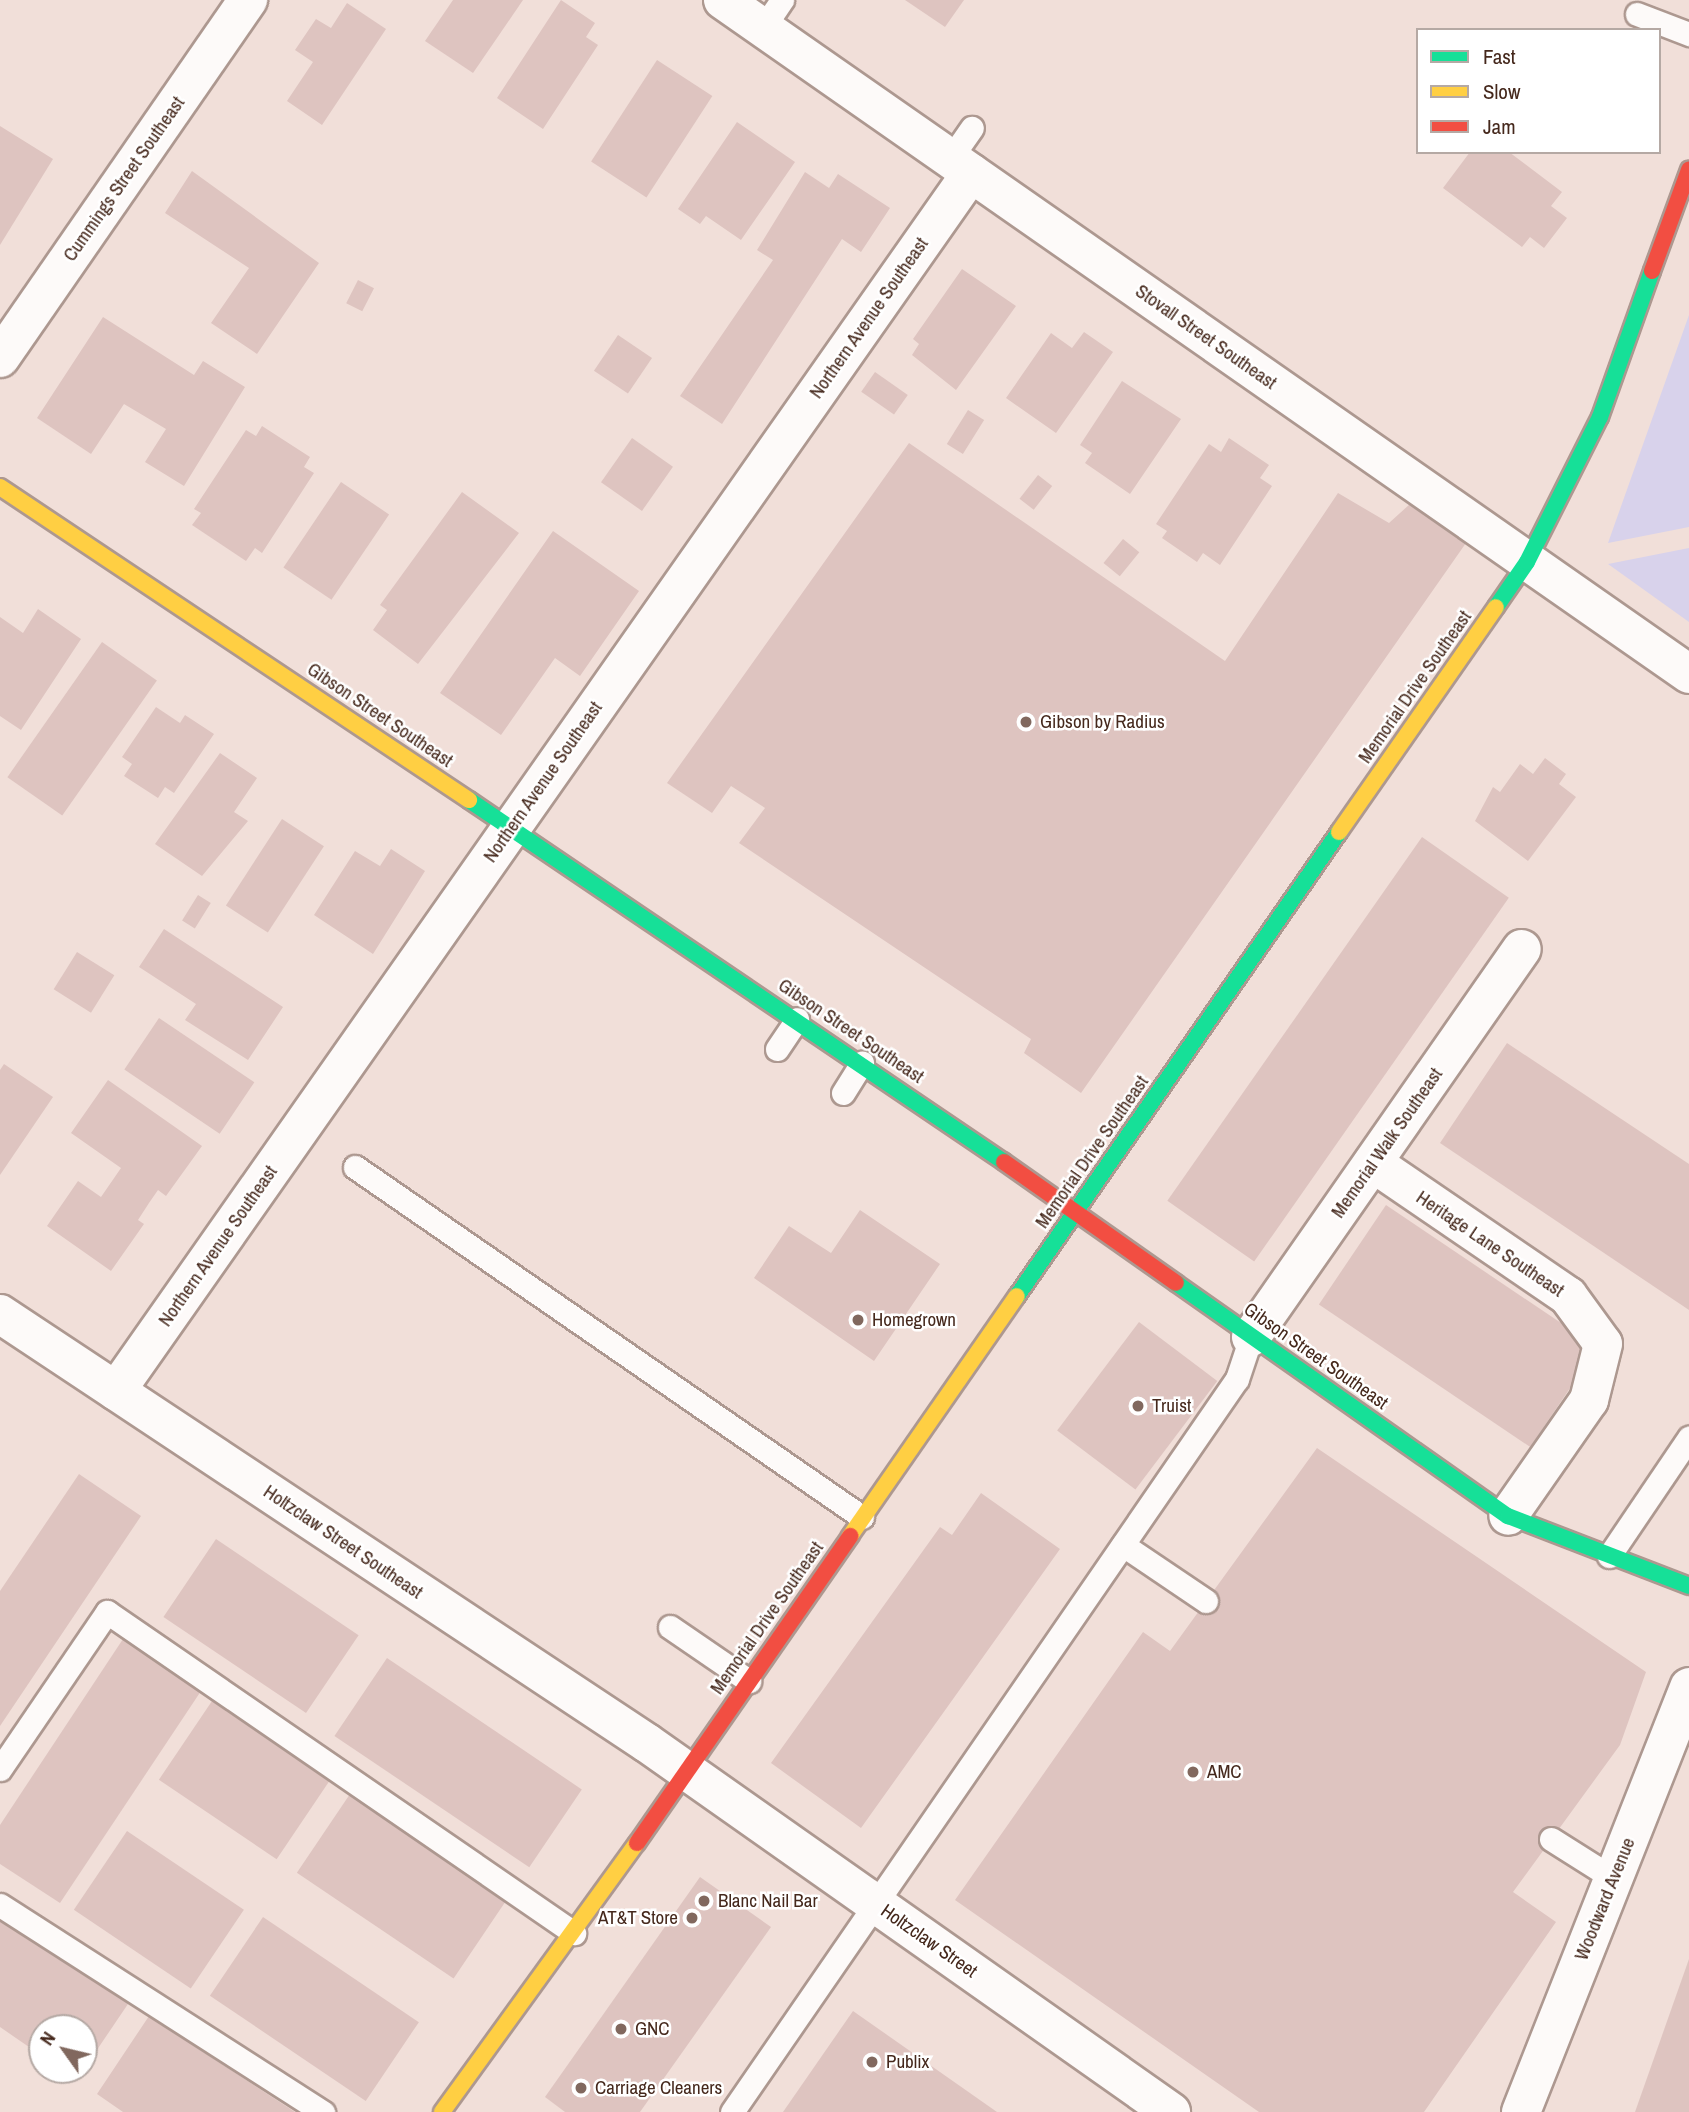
<!DOCTYPE html>
<html>
<head>
<meta charset="utf-8">
<style>
	body { margin:0 }
	#map { position:relative; width:1689px; height:2112px; overflow:hidden; background:#f1dfd9; font-family:"Archivo Narrow",sans-serif }
	div>[style] { position:absolute }
	.green>* { inset:0; background:#d8d2eb }
	.building>* { inset:0; background:#dec4c0; transform-origin:0 0 }
	.roads { filter:drop-shadow(2px 0 #ad9890) drop-shadow(-2px 0 #ad9890) drop-shadow(0 2px #ad9890) drop-shadow(0 -2px #ad9890) }
	.lane>* { height:23px; margin:-11.5px; padding:0 11.5px; transform-origin:11.5px; border-radius:11.5px; background:#fdfaf9 }
	.street>* { height:38px; margin:-19px; padding:0 19px; transform-origin:19px; border-radius:19px; background:#fdfaf9 }
	.fast>* { height:16px; margin:-8px; padding:0 8px; transform-origin:8px; border-radius:8px; background:#16e098 }
	.slow>* { height:16px; margin:-8px; padding:0 8px; transform-origin:8px; border-radius:8px; background:#ffcf43 }
	.jam>* { height:16px; margin:-8px; padding:0 8px; transform-origin:8px; border-radius:8px; background:#f24e42 }
	.dots>* { width:19px; height:19px; translate:-50% -50%; box-sizing:border-box; border:4px solid #fff; border-radius:50% }
	span { translate:-50% -50%; white-space:nowrap; text-align:center; line-height:1.15; -webkit-text-stroke:5px #fff; paint-order:stroke }
	.street-label { font-size:19px; color:#45281c }
	.poi-label { font-size:19px; color:#45281c }
	.left { translate:0 -50%; text-align:left }
	.right { translate:-100% -50%; text-align:right }
	.legend { position:absolute; left:1416px; top:28px; width:245px; height:126px; box-sizing:border-box; background:#fff; border:2px solid #b5a9a4; margin:0; padding:9px 12px; list-style:none; font-size:21px; color:#45281c }
	.legend li { display:flex; align-items:center; gap:14px; height:35px }
	.legend b { width:35px; border:2px solid #b5a9a4 }
	.north { position:absolute; left:28px; top:2014px; width:70px; height:70px; box-sizing:border-box; background:#fff; border:2px solid #b5a9a4; border-radius:50%; rotate:304deg; font-size:19px; font-weight:700; line-height:28px; text-align:center; color:#45281c }
	.north::after { content:''; display:block; margin:auto; width:24px; height:32px; background:#81685e; clip-path:polygon(50% 0,100% 100%,50% 72%,0 100%) }
</style>
</head>
<body>
<div id="map">
	<div class="green">
		<i style="clip-path:polygon(1689px 315px,1689px 527px,1608px 543px)"></i>
		<i style="clip-path:polygon(1689px 548px,1689px 622px,1608px 564px)"></i>
	</div>
	<div class="building">
		<i style="clip-path:polygon(453px 0,523px 0,473px 73px,425px 41px)"></i>
		<i style="clip-path:polygon(561px 0,595px 23px,586px 37px,598px 45px,543px 129px,497px 98px)"></i>
		<i style="clip-path:polygon(905px 0,964px 0,945px 27px)"></i>
		<i style="clip-path:polygon(347px 3px,386px 29px,322px 125px,287px 101px,313px 62px,295px 50px,316px 19px,331px 28px)"></i>
		<i style="left:657px;top:60px;width:66px;height:121px;rotate:33deg"></i>
		<i style="clip-path:polygon(737px 122px,795px 162px,741px 240px,706px 216px,700px 224px,678px 209px)"></i>
		<i style="clip-path:polygon(0 126px,53px 159px,0 245px)"></i>
		<i style="clip-path:polygon(1470px 152px,1509px 152px,1562px 192px,1551px 206px,1567px 218px,1544px 248px,1530px 237px,1522px 247px,1443px 188px)"></i>
		<i style="clip-path:polygon(192px 171px,319px 263px,257px 354px,211px 323px,249px 268px,165px 213px)"></i>
		<i style="clip-path:polygon(805px 172px,829px 188px,838px 174px,890px 208px,861px 252px,842px 239px,722px 424px,680px 396px,773px 260px,757px 250px)"></i>
		<i style="clip-path:polygon(962px 269px,1016px 306px,956px 390px,912px 355px,919px 344px,913px 339px)"></i>
		<i style="left:358px;top:280px;width:18px;height:26px;rotate:27deg"></i>
		<i style="clip-path:polygon(103px 317px,194px 375px,203px 361px,245px 387px,184px 486px,145px 462px,166px 429px,124px 404px,91px 454px,37px 418px)"></i>
		<i style="clip-path:polygon(1084px 332px,1113px 352px,1056px 433px,1006px 398px,1051px 333px,1072px 348px)"></i>
		<i style="left:618px;top:335px;width:41px;height:43px;rotate:34deg"></i>
		<i style="left:875px;top:372px;width:40px;height:24px;rotate:35deg"></i>
		<i style="clip-path:polygon(1122px 381px,1181px 419px,1130px 494px,1085px 463px,1092px 453px,1080px 445px)"></i>
		<i style="left:968px;top:410px;width:19px;height:40px;rotate:32deg"></i>
		<i style="clip-path:polygon(262px 426px,310px 457px,304px 467px,314px 473px,262px 553px,255px 548px,246px 561px,192px 525px,201px 513px,194px 509px,246px 430px,256px 436px)"></i>
		<i style="left:632px;top:438px;width:50px;height:54px;rotate:35deg"></i>
		<i style="clip-path:polygon(1229px 438px,1269px 465px,1260px 478px,1272px 486px,1220px 565px,1203px 553px,1197px 562px,1162px 538px,1167px 531px,1156px 524px,1209px 444px,1221px 452px)"></i>
		<i style="clip-path:polygon(909px 443px,1225px 661px,1338px 493px,1389px 523px,1410px 504px,1466px 543px,1081px 1093px,1024px 1053px,1031px 1039px,739px 843px,765px 808px,731px 786px,712px 813px,667px 783px)"></i>
		<i style="left:1038px;top:475px;width:18px;height:30px;rotate:38deg"></i>
		<i style="left:341px;top:482px;width:58px;height:103px;rotate:34deg"></i>
		<i style="clip-path:polygon(462px 492px,519px 533px,418px 664px,373px 630px,387px 610px,380px 605px)"></i>
		<i style="clip-path:polygon(553px 531px,639px 591px,580px 676px,555px 658px,501px 735px,440px 693px)"></i>
		<i style="left:1123px;top:539px;width:21px;height:31px;rotate:39deg"></i>
		<i style="clip-path:polygon(38px 609px,81px 639px,21px 730px,0 716px,0 617px,23px 633px)"></i>
		<i style="left:102px;top:642px;width:67px;height:165px;rotate:35deg"></i>
		<i style="clip-path:polygon(156px 707px,180px 723px,185px 715px,214px 734px,174px 793px,165px 787px,158px 798px,124px 776px,132px 764px,122px 757px)"></i>
		<i style="clip-path:polygon(220px 753px,257px 778px,234px 812px,248px 821px,202px 876px,155px 844px)"></i>
		<i style="clip-path:polygon(1545px 758px,1566px 774px,1559px 784px,1576px 797px,1528px 861px,1475px 821px,1493px 787px,1500px 792px,1520px 764px,1533px 774px)"></i>
		<i style="left:282px;top:819px;width:50px;height:103px;rotate:33deg"></i>
		<i style="left:1422px;top:837px;width:106px;height:444px;rotate:35deg"></i>
		<i style="clip-path:polygon(391px 849px,425px 871px,373px 954px,314px 915px,355px 851px,380px 866px)"></i>
		<i style="left:198px;top:895px;width:15px;height:30px;rotate:32deg"></i>
		<i style="clip-path:polygon(164px 929px,283px 1007px,248px 1060px,185px 1020px,196px 1004px,139px 967px)"></i>
		<i style="left:77px;top:952px;width:44px;height:44px;rotate:32deg"></i>
		<i style="left:159px;top:1018px;width:115px;height:62px;rotate:34deg"></i>
		<i style="clip-path:polygon(1507px 1043px,1689px 1164px,1689px 1310px,1440px 1143px)"></i>
		<i style="clip-path:polygon(4px 1064px,53px 1097px,0 1175px,0 1070px)"></i>
		<i style="clip-path:polygon(108px 1080px,202px 1146px,166px 1196px,158px 1190px,149px 1203px,138px 1220px,144px 1224px,111px 1271px,47px 1226px,78px 1181px,101px 1197px,121px 1168px,71px 1133px)"></i>
		<i style="left:1386px;top:1205px;width:255px;height:120px;rotate:34deg"></i>
		<i style="clip-path:polygon(860px 1210px,940px 1264px,874px 1361px,754px 1278px,789px 1226px,831px 1253px)"></i>
		<i style="left:1139px;top:1322px;width:98px;height:136px;rotate:37deg"></i>
		<i style="clip-path:polygon(1317px 1448px,1646px 1672px,1620px 1745px,1513px 1892px,1556px 1922px,1424px 2112px,1259px 2112px,955px 1900px,1143px 1632px,1170px 1651px)"></i>
		<i style="clip-path:polygon(79px 1474px,141px 1516px,0 1726px,0 1591px)"></i>
		<i style="clip-path:polygon(981px 1493px,1060px 1549px,861px 1828px,771px 1763px,940px 1527px,952px 1535px)"></i>
		<i style="left:216px;top:1539px;width:172px;height:94px;rotate:34deg"></i>
		<i style="clip-path:polygon(123px 1639px,201px 1691px,60px 1903px,0 1864px,0 1825px)"></i>
		<i style="left:387px;top:1658px;width:235px;height:94px;rotate:34deg"></i>
		<i style="left:212px;top:1701px;width:142px;height:95px;rotate:34deg"></i>
		<i style="left:350px;top:1794px;width:189px;height:95px;rotate:34deg"></i>
		<i style="left:127px;top:1831px;width:141px;height:95px;rotate:34deg"></i>
		<i style="clip-path:polygon(700px 1877px,771px 1927px,640px 2112px,565px 2112px,545px 2097px)"></i>
		<i style="clip-path:polygon(0 1914px,130px 2001px,84px 2069px,84px 2028px,42px 2028px,42px 2056px,0 2027px)"></i>
		<i style="left:263px;top:1917px;width:188px;height:95px;rotate:34deg"></i>
		<i style="clip-path:polygon(1689px 1959px,1689px 2112px,1635px 2112px)"></i>
		<i style="clip-path:polygon(853px 2011px,997px 2112px,783px 2112px)"></i>
		<i style="clip-path:polygon(149px 2016px,188px 2042px,295px 2112px,123px 2112px,97px 2094px)"></i>
	</div>
	<div class="roads">
		<div class="lane">
			<i style="left:1637px;top:14px;width:56px;rotate:21deg"></i>
			<i style="left:763px;top:28px;width:34px;rotate:-56deg"></i>
			<i style="left:950px;top:159px;width:38px;rotate:-55deg"></i>
			<i style="left:777px;top:1049px;width:36px;rotate:-56deg"></i>
			<i style="left:843px;top:1093px;width:36px;rotate:-58deg"></i>
			<i style="left:355px;top:1167px;width:616px;rotate:34.62deg"></i>
			<i style="left:1123px;top:1545px;width:100px;rotate:34deg"></i>
			<i style="left:1609px;top:1556px;width:143px;rotate:-55.9deg"></i>
			<i style="left:670px;top:1627px;width:96px;rotate:34.4deg"></i>
			<i style="left:0;top:1769px;width:190px;rotate:-55.7deg"></i>
			<i style="left:107px;top:1612px;width:567px;rotate:34.5deg"></i>
			<i style="left:1551px;top:1839px;width:73px;rotate:32.2deg"></i>
			<i style="left:0;top:1905px;width:384px;rotate:32.7deg"></i>
			<i style="left:732px;top:2112px;width:890px;rotate:-55.44deg"></i>
			<i style="left:1237px;top:1379px;width:44px;rotate:-71.6deg"></i>
		</div>
		<div class="street">
			<i style="left:723px;top:0;width:1178px;rotate:34.9deg"></i>
			<i style="left:0;top:358px;width:436px;rotate:-55.3deg"></i>
			<i style="left:1373px;top:1163px;width:236px;rotate:34.3deg"></i>
			<i style="left:1568px;top:1296px;width:59px;rotate:53.9deg"></i>
			<i style="left:1603px;top:1344px;width:58px;rotate:104deg"></i>
			<i style="left:1589px;top:1400px;width:141px;rotate:124.9deg"></i>
			<i style="left:0;top:1314px;width:776px;rotate:33.55deg"></i>
			<i style="left:647px;top:1743px;width:641px;rotate:35.15deg"></i>
			<i style="left:1251px;top:1337px;width:473px;rotate:-55.1deg"></i>
			<i style="left:116px;top:1391px;width:1488px;rotate:-54.93deg"></i>
			<i style="left:1521px;top:2112px;width:457px;rotate:-68.4deg"></i>
		</div>
		<div class="fast">
			<i style="left:1496px;top:607px;width:55px;rotate:-55.4deg"></i>
			<i style="left:1527px;top:562px;width:162px;rotate:-63.3deg"></i>
			<i style="left:1600px;top:417px;width:155px;rotate:-70.4deg"></i>
			<i style="left:469px;top:800px;width:646px;rotate:34.08deg"></i>
			<i style="left:1176px;top:1283px;width:406px;rotate:35.1deg"></i>
			<i style="left:1508px;top:1516px;width:194px;rotate:21.1deg"></i>
			<i style="left:1017px;top:1296px;width:565px;rotate:-55.24deg"></i>
		</div>
		<div class="slow">
			<i style="left:0;top:487px;width:564px;rotate:33.72deg"></i>
			<i style="left:1339px;top:832px;width:274px;rotate:-55.1deg"></i>
			<i style="left:850px;top:1536px;width:292px;rotate:-55.2deg"></i>
			<i style="left:442px;top:2112px;width:332px;rotate:-54.1deg"></i>
		</div>
		<div class="jam">
			<i style="left:1652px;top:271px;width:108px;rotate:-69.9deg"></i>
			<i style="left:1004px;top:1162px;width:210px;rotate:35.1deg"></i>
			<i style="left:637px;top:1843px;width:374px;rotate:-55.2deg"></i>
		</div>
	</div>
	<div class="dots">
		<i style="left:1026px;top:722px;background:#81685e"></i>
		<i style="left:858px;top:1320px;background:#81685e"></i>
		<i style="left:1138px;top:1406px;background:#81685e"></i>
		<i style="left:1193px;top:1772px;background:#81685e"></i>
		<i style="left:704px;top:1901px;background:#81685e"></i>
		<i style="left:692px;top:1918px;background:#81685e"></i>
		<i style="left:621px;top:2029px;background:#81685e"></i>
		<i style="left:872px;top:2062px;background:#81685e"></i>
		<i style="left:581px;top:2088px;background:#81685e"></i>
	</div>
	<div class="street-label">
		<span style="left:124px;top:179px;rotate:-55deg">Cummings Street Southeast</span>
		<span style="left:869px;top:318px;rotate:-55deg">Northern Avenue Southeast</span>
		<span style="left:1206px;top:337px;rotate:35deg">Stovall Street Southeast</span>
		<span style="left:1415px;top:687px;rotate:-55deg">Memorial Drive Southeast</span>
		<span style="left:380px;top:715px;rotate:34deg">Gibson Street Southeast</span>
		<span style="left:543px;top:782px;rotate:-55deg">Northern Avenue Southeast</span>
		<span style="left:851px;top:1031px;rotate:34deg">Gibson Street Southeast</span>
		<span style="left:1387px;top:1143px;rotate:-55deg">Memorial Walk Southeast</span>
		<span style="left:1092px;top:1152px;rotate:-55deg">Memorial Drive Southeast</span>
		<span style="left:1490px;top:1244px;rotate:34deg">Heritage Lane Southeast</span>
		<span style="left:218px;top:1246px;rotate:-55deg">Northern Avenue Southeast</span>
		<span style="left:1316px;top:1356px;rotate:35deg">Gibson Street Southeast</span>
		<span style="left:343px;top:1542px;rotate:34deg">Holtzclaw Street Southeast</span>
		<span style="left:767px;top:1618px;rotate:-55deg">Memorial Drive Southeast</span>
		<span style="left:1605px;top:1899px;rotate:-68deg">Woodward Avenue</span>
		<span style="left:929px;top:1941px;rotate:35deg">Holtzclaw Street</span>
	</div>
	<div class="poi-label">
		<span class="left" style="left:1040px;top:722px">Gibson by Radius</span>
		<span class="left" style="left:872px;top:1320px">Homegrown</span>
		<span class="left" style="left:1152px;top:1406px">Truist</span>
		<span class="left" style="left:1207px;top:1772px">AMC</span>
		<span class="left" style="left:718px;top:1901px">Blanc Nail Bar</span>
		<span class="right" style="left:678px;top:1918px">AT&amp;T Store</span>
		<span class="left" style="left:635px;top:2029px">GNC</span>
		<span class="left" style="left:886px;top:2062px">Publix</span>
		<span class="left" style="left:595px;top:2088px">Carriage Cleaners</span>
	</div>
	<ul class="legend">
	<li><b style="height:9px;background:#16e098"></b>Fast</li>
	<li><b style="height:9px;background:#ffcf43"></b>Slow</li>
	<li><b style="height:9px;background:#f24e42"></b>Jam</li>
	</ul>
	<div class="north">N</div>
</div>
</body>
</html>
